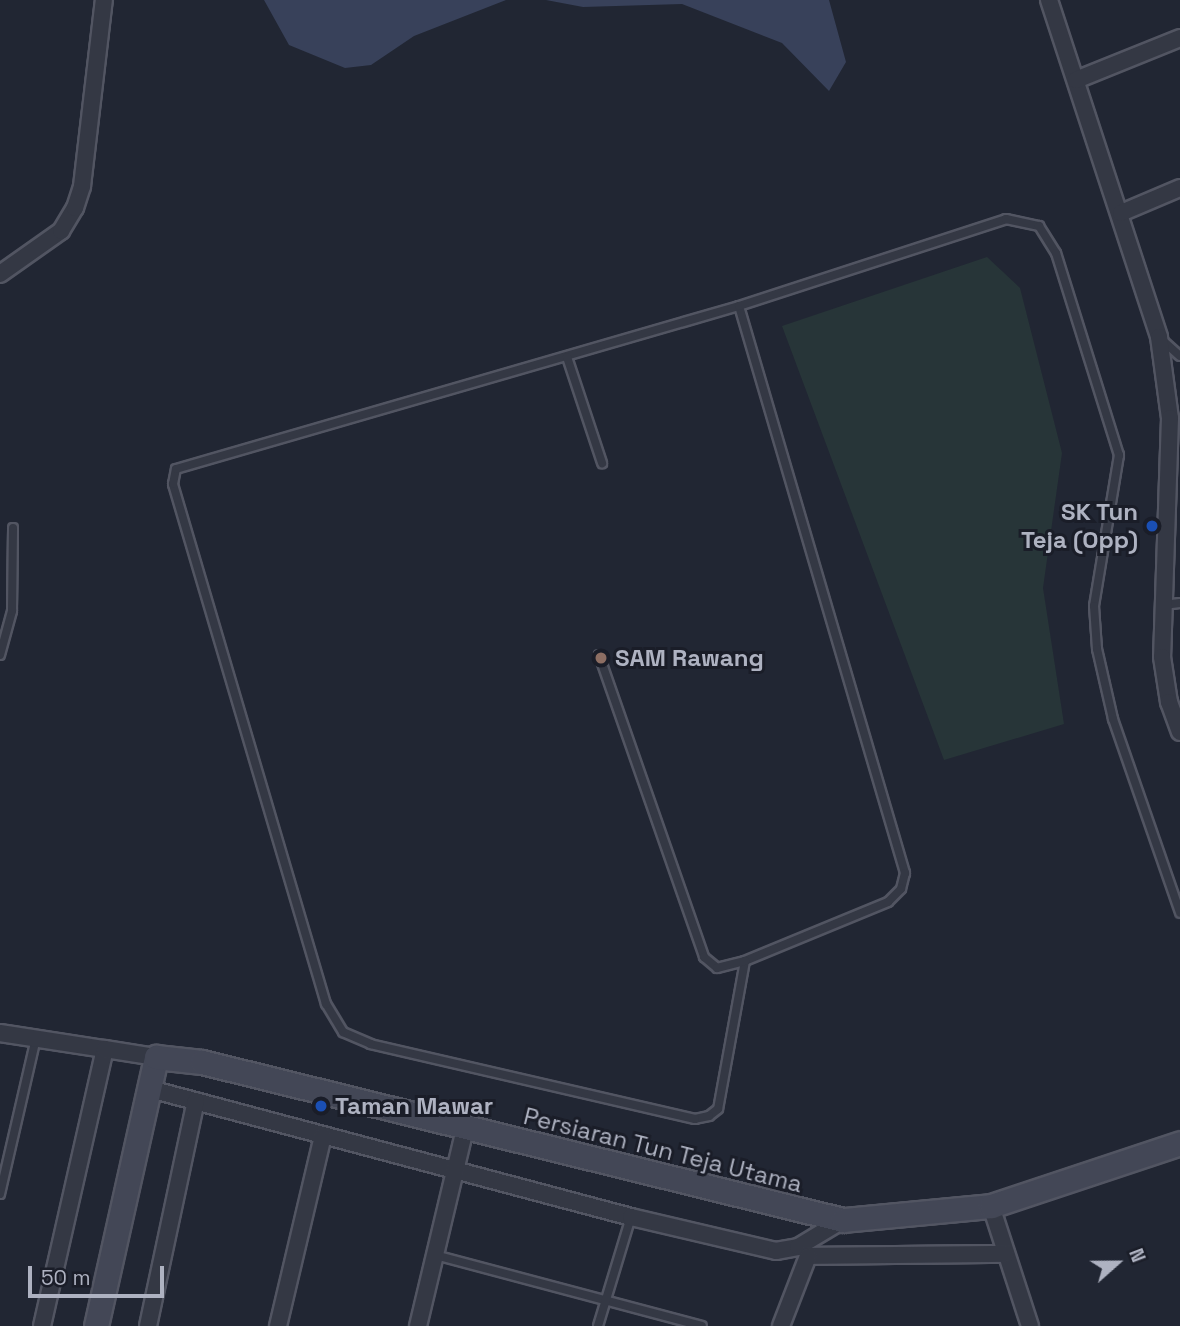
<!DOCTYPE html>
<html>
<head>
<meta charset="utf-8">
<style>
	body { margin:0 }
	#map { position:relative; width:1180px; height:1326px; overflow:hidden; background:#212633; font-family:"Space Grotesk",sans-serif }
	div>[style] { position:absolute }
	.green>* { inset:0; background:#273538 }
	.water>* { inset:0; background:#38415a }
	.roads { filter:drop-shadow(2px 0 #525562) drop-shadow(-2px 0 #525562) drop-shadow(0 2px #525562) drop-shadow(0 -2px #525562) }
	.lane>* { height:8px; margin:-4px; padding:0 4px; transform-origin:4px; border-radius:4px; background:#343844 }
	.street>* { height:16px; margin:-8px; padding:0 8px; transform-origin:8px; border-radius:8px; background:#343844 }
	.secondary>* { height:23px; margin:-11.5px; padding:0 11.5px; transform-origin:11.5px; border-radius:11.5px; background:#434756 }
	.dots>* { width:19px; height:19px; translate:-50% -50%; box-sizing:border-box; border:4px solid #1a1d28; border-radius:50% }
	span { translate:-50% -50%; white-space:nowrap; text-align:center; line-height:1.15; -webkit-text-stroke:6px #1a1d28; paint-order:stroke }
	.poi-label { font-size:24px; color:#aeb2c1; font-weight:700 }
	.right { translate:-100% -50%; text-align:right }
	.left { translate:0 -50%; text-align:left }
	.street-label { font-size:24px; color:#aeb2c1 }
	.north { position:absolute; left:1082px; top:1228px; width:70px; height:70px; -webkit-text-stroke:5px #1a1d28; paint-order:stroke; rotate:69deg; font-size:19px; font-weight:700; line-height:28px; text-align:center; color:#aeb2c1 }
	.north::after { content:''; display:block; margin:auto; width:24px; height:32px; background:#aeb2c1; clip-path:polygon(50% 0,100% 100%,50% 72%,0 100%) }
	.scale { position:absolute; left:28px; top:1266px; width:136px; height:32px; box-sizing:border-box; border:4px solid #aeb2c1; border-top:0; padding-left:9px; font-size:21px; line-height:24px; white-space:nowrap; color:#aeb2c1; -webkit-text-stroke:5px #1a1d28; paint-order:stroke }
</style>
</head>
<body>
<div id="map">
	<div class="green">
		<i style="clip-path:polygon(987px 257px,1020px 288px,1062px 453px,1043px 588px,1064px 724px,944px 760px,782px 326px)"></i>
	</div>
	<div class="water">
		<i style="clip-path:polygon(264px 0,506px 0,414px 36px,371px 65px,345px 68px,289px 45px)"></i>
		<i style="clip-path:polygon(546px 0,829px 0,846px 62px,829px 91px,782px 43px,682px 4px,583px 7px)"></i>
	</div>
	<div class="roads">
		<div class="lane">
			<i style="left:739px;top:306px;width:591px;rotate:73.68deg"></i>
			<i style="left:905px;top:873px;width:16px;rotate:104deg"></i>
			<i style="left:901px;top:889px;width:18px;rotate:135deg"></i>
			<i style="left:888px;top:902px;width:155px;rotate:157.6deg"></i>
			<i style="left:745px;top:961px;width:150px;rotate:100.3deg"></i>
			<i style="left:718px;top:1109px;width:11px;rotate:142deg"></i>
			<i style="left:709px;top:1116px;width:14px;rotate:168deg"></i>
			<i style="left:695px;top:1119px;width:333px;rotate:-167deg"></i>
			<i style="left:371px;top:1044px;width:30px;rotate:-157deg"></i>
			<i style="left:343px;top:1032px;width:33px;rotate:-121deg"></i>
			<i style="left:326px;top:1004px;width:542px;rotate:-106.4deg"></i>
			<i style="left:173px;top:484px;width:15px;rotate:-79deg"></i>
			<i style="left:176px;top:469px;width:586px;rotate:-16.15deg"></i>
			<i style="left:739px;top:306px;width:281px;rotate:-18deg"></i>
			<i style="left:1006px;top:219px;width:34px;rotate:12deg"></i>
			<i style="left:1039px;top:226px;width:32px;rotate:58deg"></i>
			<i style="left:1056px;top:253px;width:212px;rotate:72.7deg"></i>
			<i style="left:1119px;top:455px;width:153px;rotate:99.4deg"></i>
			<i style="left:1094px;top:606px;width:43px;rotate:86deg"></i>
			<i style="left:1097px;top:649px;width:72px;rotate:77.1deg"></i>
			<i style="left:1113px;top:719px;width:205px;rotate:70.9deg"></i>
			<i style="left:1161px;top:339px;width:25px;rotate:42deg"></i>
			<i style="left:567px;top:357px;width:112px;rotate:71.7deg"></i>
			<i style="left:1163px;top:605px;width:17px;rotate:-7deg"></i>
			<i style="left:0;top:655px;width:46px;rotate:-74.7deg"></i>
			<i style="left:12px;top:611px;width:83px;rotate:-89.3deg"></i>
			<i style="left:599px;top:655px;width:320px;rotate:70.8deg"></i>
			<i style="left:704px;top:957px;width:17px;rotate:40deg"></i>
			<i style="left:717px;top:968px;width:29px;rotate:-14deg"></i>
			<i style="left:0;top:1194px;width:160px;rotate:-77deg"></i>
			<i style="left:435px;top:1255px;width:276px;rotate:14.9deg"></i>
			<i style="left:598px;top:1326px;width:114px;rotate:-73.2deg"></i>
		</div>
		<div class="street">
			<i style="left:1049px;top:0;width:354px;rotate:71.9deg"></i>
			<i style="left:1159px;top:337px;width:82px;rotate:82.3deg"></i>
			<i style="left:1170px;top:418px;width:239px;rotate:91.9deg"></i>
			<i style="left:1162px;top:657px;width:46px;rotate:81.2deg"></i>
			<i style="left:1169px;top:702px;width:32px;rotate:70deg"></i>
			<i style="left:1076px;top:80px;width:112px;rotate:-22deg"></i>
			<i style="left:1121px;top:213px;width:64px;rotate:-23deg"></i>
			<i style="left:0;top:274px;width:75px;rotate:-35.2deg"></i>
			<i style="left:61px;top:231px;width:27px;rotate:-59deg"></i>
			<i style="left:75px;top:208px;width:23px;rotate:-72deg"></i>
			<i style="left:82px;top:186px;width:187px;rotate:-83.3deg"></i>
			<i style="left:0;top:1033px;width:106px;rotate:8.7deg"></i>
			<i style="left:150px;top:1089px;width:498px;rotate:14.9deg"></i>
			<i style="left:631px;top:1217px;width:149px;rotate:13.2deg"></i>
			<i style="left:776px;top:1251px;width:22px;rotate:-10deg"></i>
			<i style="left:798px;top:1247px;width:52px;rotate:-31deg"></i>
			<i style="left:991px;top:1206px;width:126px;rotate:72deg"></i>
			<i style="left:808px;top:1256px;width:198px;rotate:-0.6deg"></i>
			<i style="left:42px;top:1326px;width:284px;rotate:-77.2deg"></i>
			<i style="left:105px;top:1049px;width:52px;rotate:8.9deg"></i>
			<i style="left:148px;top:1326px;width:230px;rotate:-78deg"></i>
			<i style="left:278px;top:1326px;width:196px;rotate:-76.7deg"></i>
			<i style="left:418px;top:1326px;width:204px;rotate:-76.6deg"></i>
			<i style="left:781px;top:1326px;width:75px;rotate:-68.9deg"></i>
		</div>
		<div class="secondary">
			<i style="left:96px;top:1326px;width:276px;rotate:-77.4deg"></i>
			<i style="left:156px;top:1057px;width:46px;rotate:6.2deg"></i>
			<i style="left:202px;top:1062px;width:660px;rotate:13.85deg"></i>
			<i style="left:843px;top:1220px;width:149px;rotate:-5.4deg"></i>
			<i style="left:991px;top:1206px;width:199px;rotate:-18.4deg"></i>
		</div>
	</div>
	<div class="dots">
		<i style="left:1152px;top:526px;background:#1a4fb4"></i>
		<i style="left:601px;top:658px;background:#8d6e63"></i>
		<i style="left:321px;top:1106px;background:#1a4fb4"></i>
	</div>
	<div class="poi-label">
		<span class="right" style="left:1138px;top:526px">SK Tun<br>Teja (Opp)</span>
		<span class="left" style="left:615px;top:658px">SAM Rawang</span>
		<span class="left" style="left:335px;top:1106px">Taman Mawar</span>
	</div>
	<div class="street-label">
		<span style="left:663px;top:1150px;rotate:14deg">Persiaran Tun Teja Utama</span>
	</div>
	<div class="north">N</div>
	<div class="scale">50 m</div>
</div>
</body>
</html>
